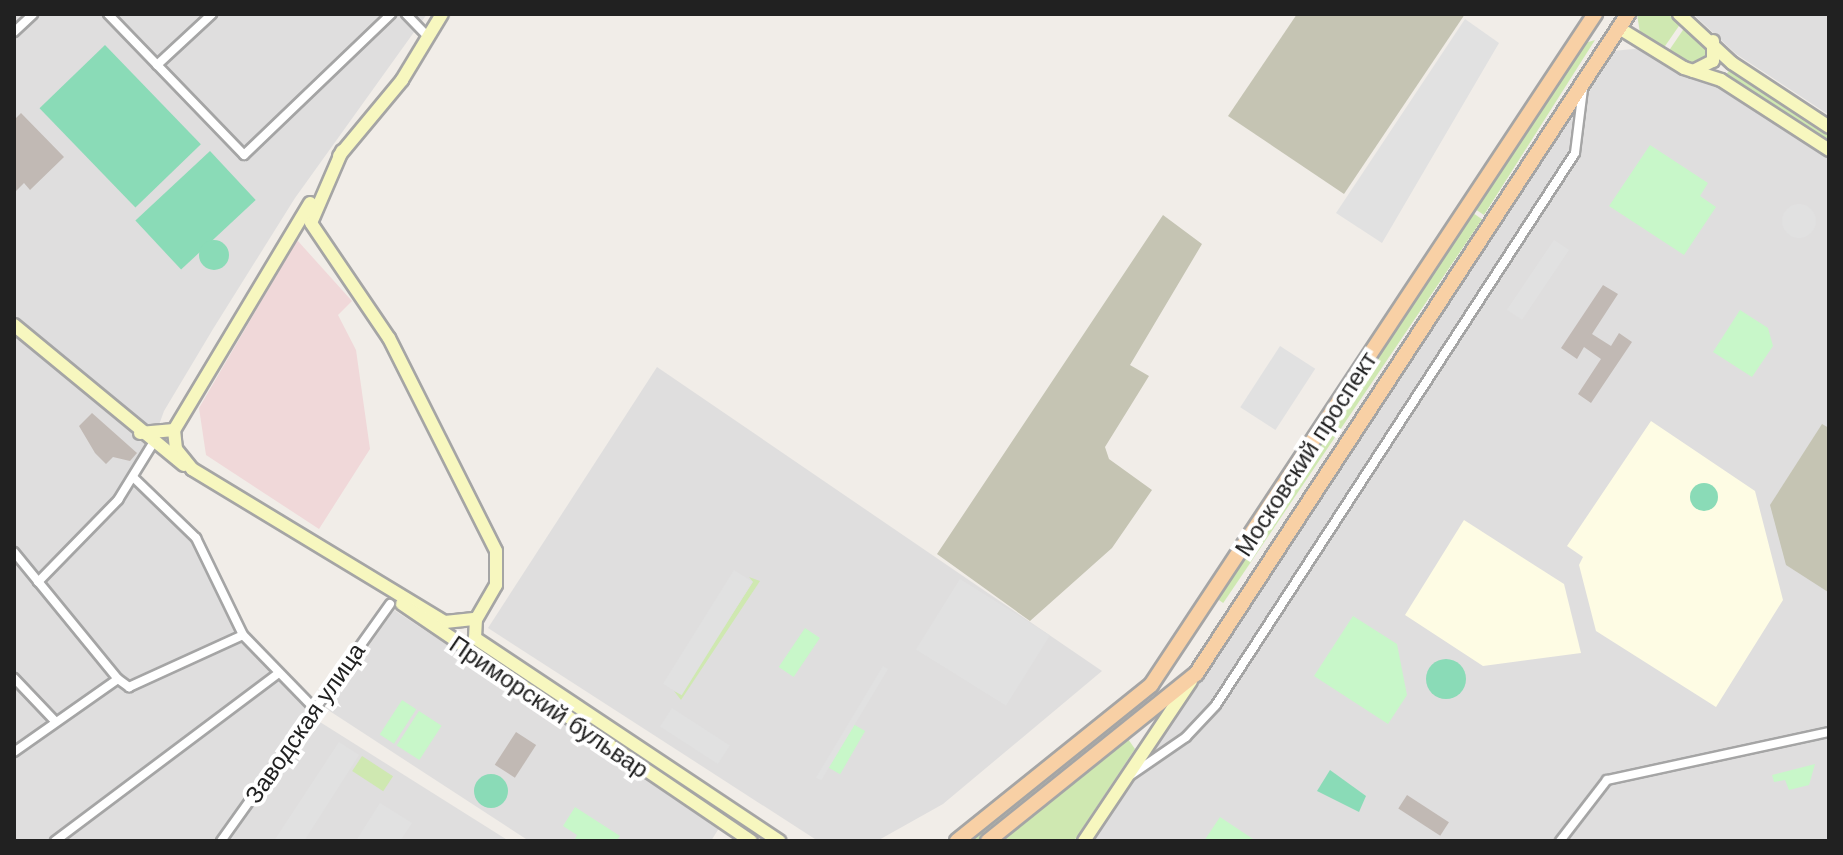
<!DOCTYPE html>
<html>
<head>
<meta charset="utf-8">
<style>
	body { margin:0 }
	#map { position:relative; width:1843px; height:855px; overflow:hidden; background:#f1ede8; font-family:Arial,sans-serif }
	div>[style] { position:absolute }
	.residential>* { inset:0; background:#dfdede }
	.commercial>* { inset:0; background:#f0d8d9 }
	.education>* { inset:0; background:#fefce4 }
	.construction>* { inset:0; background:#c5c4b3 }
	.grass>* { inset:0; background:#cfe8b1; transform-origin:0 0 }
	.park>* { inset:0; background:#c8f7c9; transform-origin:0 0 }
	.pitch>* { inset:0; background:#8adbb7; transform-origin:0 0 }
	.round { border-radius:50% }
	.parking>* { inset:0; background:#e1e1e1; transform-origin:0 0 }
	.building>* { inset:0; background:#c1b9b4; transform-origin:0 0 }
	.roads { filter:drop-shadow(2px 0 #a5a5a5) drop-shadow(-2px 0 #a5a5a5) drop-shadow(0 2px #a5a5a5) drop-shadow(0 -2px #a5a5a5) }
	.street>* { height:8px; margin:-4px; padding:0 4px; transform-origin:4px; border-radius:4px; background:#fff }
	.secondary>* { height:12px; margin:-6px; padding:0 6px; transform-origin:6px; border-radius:6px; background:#f7f7bf }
	.primary>* { height:14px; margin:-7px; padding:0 7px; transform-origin:7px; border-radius:7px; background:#f8d0a5 }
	span { translate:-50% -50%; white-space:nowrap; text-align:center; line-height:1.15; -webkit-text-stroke:8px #fff; paint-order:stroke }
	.street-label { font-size:24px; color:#212121 }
	.frame { position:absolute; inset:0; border:16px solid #212121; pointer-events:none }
</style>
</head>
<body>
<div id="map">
	<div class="residential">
		<i style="clip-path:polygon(14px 14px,427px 14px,295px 198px,213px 329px,164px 411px,138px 483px,196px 543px,240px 632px,310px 707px,213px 841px,14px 841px)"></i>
		<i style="clip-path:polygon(1693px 14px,1829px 14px,1829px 115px,1736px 54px)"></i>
		<i style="clip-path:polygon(1643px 48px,1685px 76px,1719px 86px,1829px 158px,1829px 841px,1091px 841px,1613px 51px)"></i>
		<i style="clip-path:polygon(657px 367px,1102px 671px,943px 804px,877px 841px,818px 841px,488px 628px)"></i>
		<i style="clip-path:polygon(394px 610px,721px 825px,711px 841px,529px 841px,325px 708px)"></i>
		<i style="clip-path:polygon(312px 717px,509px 841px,222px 841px)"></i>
	</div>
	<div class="commercial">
		<i style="clip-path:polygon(297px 240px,352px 301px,338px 315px,356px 350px,370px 449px,319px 529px,206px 455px,199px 408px)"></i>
	</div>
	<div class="education">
		<i style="clip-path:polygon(1651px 421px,1755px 491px,1783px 600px,1716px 707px,1596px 631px,1579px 565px,1583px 557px,1567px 546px)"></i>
		<i style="clip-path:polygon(1464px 520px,1564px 584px,1581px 653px,1483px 666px,1405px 615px)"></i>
	</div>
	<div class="construction">
		<i style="clip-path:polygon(1297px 14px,1465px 14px,1344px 194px,1228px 116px)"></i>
		<i style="clip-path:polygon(1163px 215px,1202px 244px,1130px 365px,1149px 376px,1105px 447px,1109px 459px,1152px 490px,1112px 548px,1030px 621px,937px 554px)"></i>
		<i style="clip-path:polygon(1822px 424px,1829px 428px,1828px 592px,1786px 565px,1770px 505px)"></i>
	</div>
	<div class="grass">
		<i style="clip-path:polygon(1637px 14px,1667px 14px,1681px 23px,1663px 49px,1640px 33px)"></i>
		<i style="clip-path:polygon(1685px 27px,1708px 45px,1705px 59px,1691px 66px,1668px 52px)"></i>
		<i style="clip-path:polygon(1595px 40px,1484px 215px,1475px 209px,1585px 43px)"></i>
		<i style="left:1730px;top:69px;width:120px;height:8px;rotate:34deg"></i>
		<i style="left:1473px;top:213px;width:11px;height:463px;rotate:34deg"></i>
		<i style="clip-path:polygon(749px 577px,760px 581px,681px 700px,674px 691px,680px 694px,753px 582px)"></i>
		<i style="clip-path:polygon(527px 682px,744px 823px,744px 827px,524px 687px)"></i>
		<i style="clip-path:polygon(1149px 703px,980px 841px,967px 841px,1140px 706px)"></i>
		<i style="clip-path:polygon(1128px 739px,1135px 749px,1074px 841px,1005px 841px,1002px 834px)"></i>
		<i style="left:362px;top:756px;width:37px;height:18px;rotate:33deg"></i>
	</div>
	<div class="park">
		<i style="clip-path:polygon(1650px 145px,1708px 183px,1700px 196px,1716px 207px,1684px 255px,1609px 206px)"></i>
		<i style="clip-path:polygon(1740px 310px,1768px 328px,1773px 346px,1752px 377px,1713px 352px)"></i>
		<i style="clip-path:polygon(1353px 616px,1397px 644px,1407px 695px,1388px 724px,1314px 676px)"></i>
		<i style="left:805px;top:628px;width:18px;height:47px;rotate:34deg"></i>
		<i style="left:402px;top:700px;width:17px;height:41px;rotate:33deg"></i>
		<i style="left:419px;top:711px;width:27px;height:41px;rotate:33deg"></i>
		<i style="left:853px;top:724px;width:14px;height:50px;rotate:30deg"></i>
		<i style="clip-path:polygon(1815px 764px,1809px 785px,1789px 790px,1785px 780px,1774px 782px,1772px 775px)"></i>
		<i style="clip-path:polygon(575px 807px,620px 836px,616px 841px,574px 841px,577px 835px,563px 826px)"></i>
		<i style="clip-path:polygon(1220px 817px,1256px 841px,1204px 841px)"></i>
	</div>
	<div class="pitch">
		<i style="left:105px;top:45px;width:138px;height:91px;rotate:46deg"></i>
		<i style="left:210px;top:151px;width:67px;height:102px;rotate:47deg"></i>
		<i class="round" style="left:199px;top:240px;width:30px;height:30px"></i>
		<i class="round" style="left:1690px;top:483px;width:28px;height:28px"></i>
		<i class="round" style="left:1426px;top:659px;width:40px;height:40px"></i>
		<i style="clip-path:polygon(1330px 770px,1366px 796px,1359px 812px,1317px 791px)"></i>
		<i class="round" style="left:474px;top:774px;width:34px;height:34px"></i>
	</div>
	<div class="parking">
		<i style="clip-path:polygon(1465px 19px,1499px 43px,1382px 243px,1336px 213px)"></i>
		<i class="round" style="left:1782px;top:204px;width:34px;height:34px"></i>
		<i style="left:1554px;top:240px;width:18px;height:84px;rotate:34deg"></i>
		<i style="left:1280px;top:346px;width:42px;height:73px;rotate:33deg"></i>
		<i style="left:734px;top:570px;width:22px;height:134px;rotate:32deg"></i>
		<i style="left:960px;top:579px;width:106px;height:83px;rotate:32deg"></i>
		<i style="left:883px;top:666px;width:6px;height:130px;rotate:31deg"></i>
		<i style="left:672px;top:708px;width:69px;height:22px;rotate:33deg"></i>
		<i style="clip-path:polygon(339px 742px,359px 755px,304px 841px,274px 841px)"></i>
		<i style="clip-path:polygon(380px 803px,412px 823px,400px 841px,356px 841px)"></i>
	</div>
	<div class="building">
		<i style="clip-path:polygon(21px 113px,64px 157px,30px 190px,24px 183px,14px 193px,14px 120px)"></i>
		<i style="clip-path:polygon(1603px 285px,1618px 294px,1592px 334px,1611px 346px,1619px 333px,1632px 342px,1591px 403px,1578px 394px,1601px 359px,1584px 347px,1577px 359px,1561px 348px)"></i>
		<i style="clip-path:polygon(92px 413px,137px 453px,130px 461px,113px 457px,106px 464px,95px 453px,79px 426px)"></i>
		<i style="left:516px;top:732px;width:24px;height:39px;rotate:33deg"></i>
		<i style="left:1407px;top:795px;width:50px;height:16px;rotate:33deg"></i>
	</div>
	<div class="roads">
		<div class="street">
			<i style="left:108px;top:14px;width:196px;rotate:46deg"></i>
			<i style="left:244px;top:155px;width:204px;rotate:-43.8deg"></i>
			<i style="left:406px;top:14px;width:33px;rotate:46deg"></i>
			<i style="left:14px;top:32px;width:26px;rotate:-43deg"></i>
			<i style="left:157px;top:65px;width:75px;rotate:-42.8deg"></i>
			<i style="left:133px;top:477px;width:88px;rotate:44.1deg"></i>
			<i style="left:196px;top:538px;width:108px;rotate:64.1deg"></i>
			<i style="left:243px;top:635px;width:103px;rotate:45.8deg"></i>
			<i style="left:14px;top:552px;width:164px;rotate:50.7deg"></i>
			<i style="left:38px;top:582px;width:115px;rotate:-45.7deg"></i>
			<i style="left:118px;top:500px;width:65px;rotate:-58.3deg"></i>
			<i style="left:14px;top:678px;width:59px;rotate:46.4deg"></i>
			<i style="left:14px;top:752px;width:127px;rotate:-35.1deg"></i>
			<i style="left:118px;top:679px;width:14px;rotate:36deg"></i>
			<i style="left:129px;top:687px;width:125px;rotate:-24.5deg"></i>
			<i style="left:1131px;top:775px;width:67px;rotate:-34.6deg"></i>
			<i style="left:1186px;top:737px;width:44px;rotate:-46.8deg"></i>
			<i style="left:1216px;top:705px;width:658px;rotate:-56.96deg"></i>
			<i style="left:1575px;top:153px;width:64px;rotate:-82.9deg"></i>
			<i style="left:55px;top:841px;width:280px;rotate:-36.9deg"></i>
			<i style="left:221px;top:841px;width:291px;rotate:-54.5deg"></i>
			<i style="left:1560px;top:841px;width:77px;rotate:-52.4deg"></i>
			<i style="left:1607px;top:780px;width:227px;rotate:-12.2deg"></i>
		</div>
		<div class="secondary">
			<i style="left:1679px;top:14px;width:72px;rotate:42.8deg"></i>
			<i style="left:1732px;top:63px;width:116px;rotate:33.4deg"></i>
			<i style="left:1619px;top:28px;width:76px;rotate:31.6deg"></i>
			<i style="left:1684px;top:68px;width:39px;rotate:18deg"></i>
			<i style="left:1721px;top:80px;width:129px;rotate:32.9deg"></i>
			<i style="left:1693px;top:71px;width:22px;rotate:-27deg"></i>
			<i style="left:1713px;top:61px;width:20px;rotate:-90deg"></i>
			<i style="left:342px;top:151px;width:78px;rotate:113.3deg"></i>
			<i style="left:311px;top:223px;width:139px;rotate:55.9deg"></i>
			<i style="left:389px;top:338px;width:238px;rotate:63.3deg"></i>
			<i style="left:496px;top:551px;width:34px;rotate:90deg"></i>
			<i style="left:496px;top:585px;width:39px;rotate:120deg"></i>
			<i style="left:476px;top:619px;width:19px;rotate:93deg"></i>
			<i style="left:475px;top:638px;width:366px;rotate:33.7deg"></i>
			<i style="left:339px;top:156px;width:99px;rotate:-50.3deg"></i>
			<i style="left:402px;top:80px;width:77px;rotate:-58.8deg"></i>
			<i style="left:310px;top:203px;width:265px;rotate:120.9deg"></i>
			<i style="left:174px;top:430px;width:19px;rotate:84deg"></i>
			<i style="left:176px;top:449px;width:26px;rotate:51deg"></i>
			<i style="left:192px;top:469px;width:296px;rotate:31.2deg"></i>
			<i style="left:445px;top:622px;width:31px;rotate:-6deg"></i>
			<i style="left:14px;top:325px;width:220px;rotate:39.5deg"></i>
			<i style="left:140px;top:433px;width:34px;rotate:-5deg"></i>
			<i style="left:402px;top:604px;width:422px;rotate:34.2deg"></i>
			<i style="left:1084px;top:841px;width:192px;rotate:-56.2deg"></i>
		</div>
		<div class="primary">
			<i style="left:957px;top:841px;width:249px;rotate:-38.8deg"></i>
			<i style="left:1151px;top:685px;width:805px;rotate:-56.51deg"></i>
			<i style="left:988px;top:841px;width:267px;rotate:-38.8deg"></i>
			<i style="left:1196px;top:674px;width:789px;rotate:-56.79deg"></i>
		</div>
	</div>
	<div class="street-label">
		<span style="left:1306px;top:454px;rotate:-57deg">Московский проспект</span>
		<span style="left:549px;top:707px;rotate:34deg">Приморский бульвар</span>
		<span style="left:305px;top:723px;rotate:-55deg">Заводская улица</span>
	</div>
	<div class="frame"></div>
</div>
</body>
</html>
